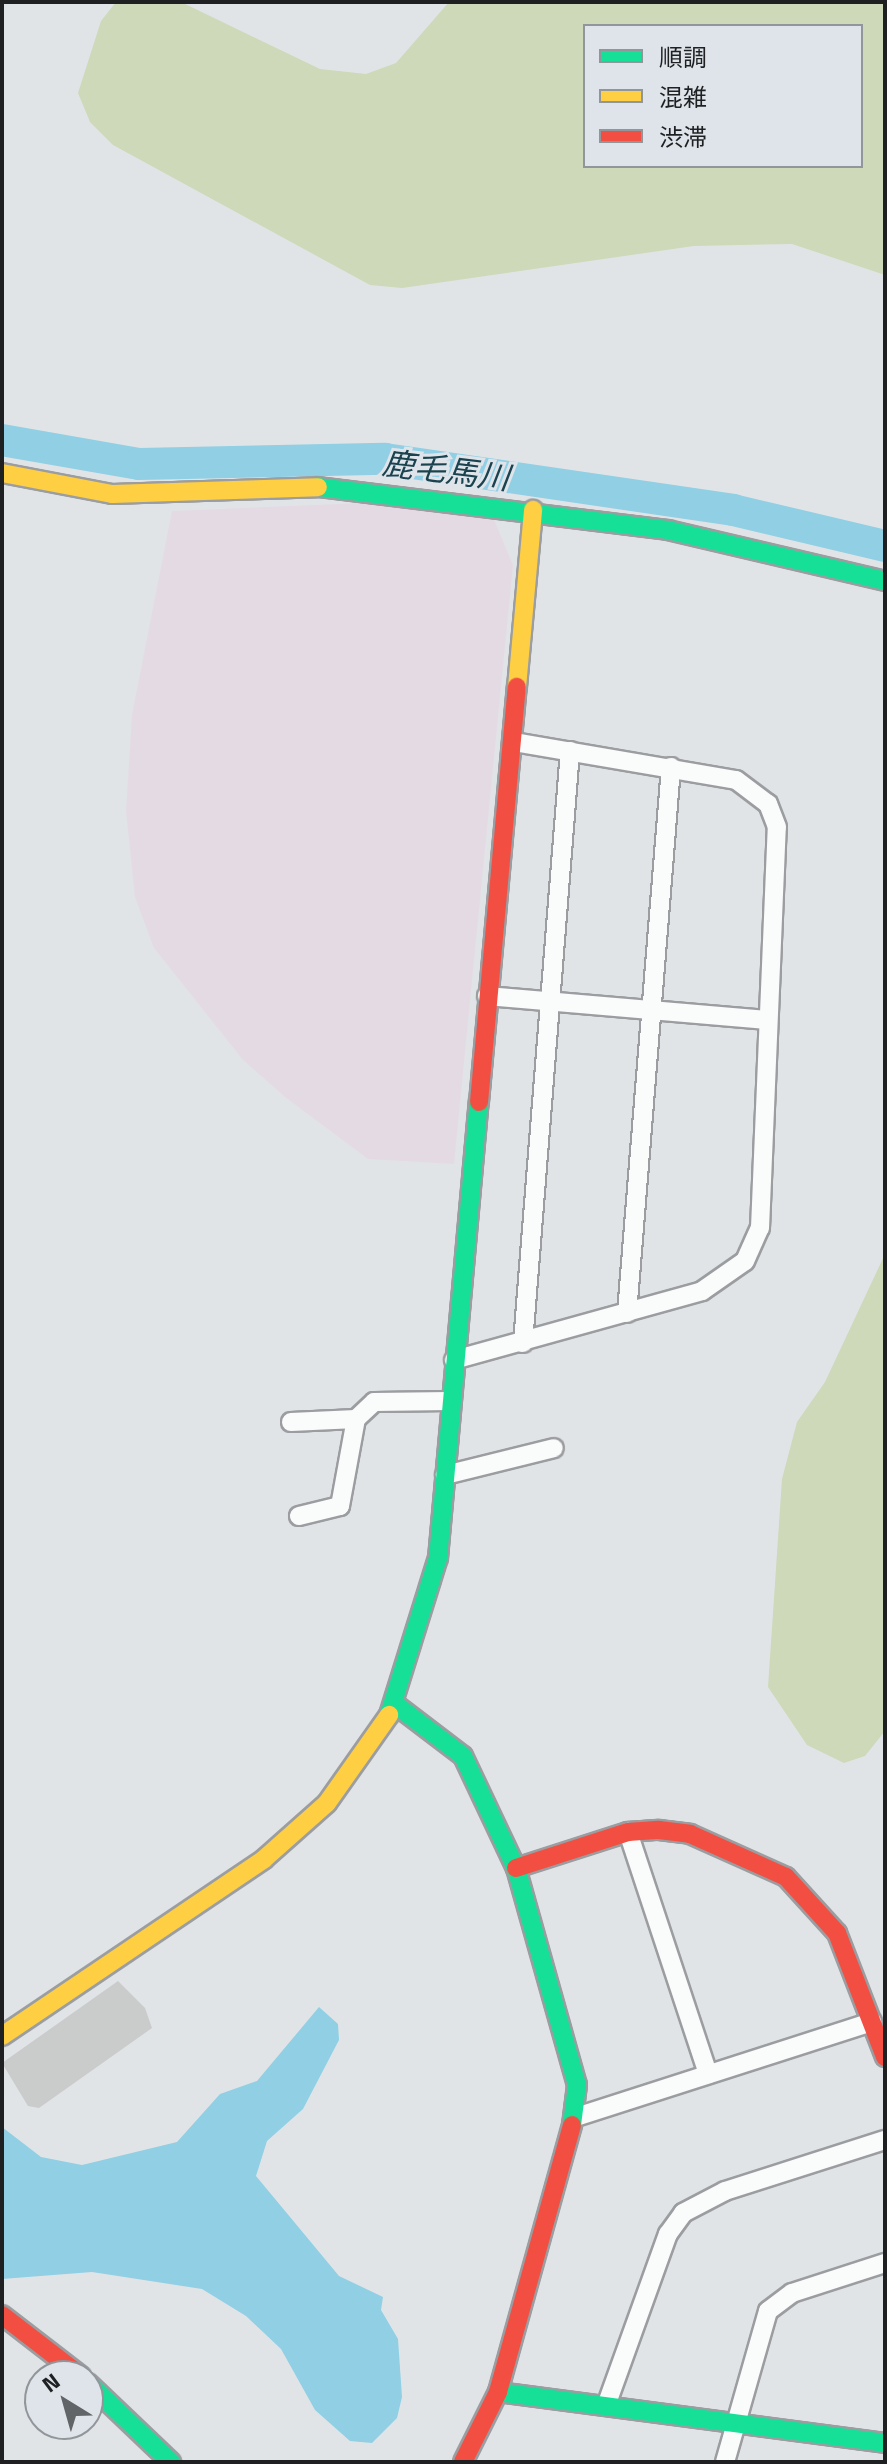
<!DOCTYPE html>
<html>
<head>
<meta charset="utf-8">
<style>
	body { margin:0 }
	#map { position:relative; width:887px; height:2464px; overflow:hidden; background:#e1e4e7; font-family:"Titillium Web","Noto Sans JP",sans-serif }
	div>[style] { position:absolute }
	.education>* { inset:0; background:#e4dae4 }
	.green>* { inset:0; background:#cdd9b9 }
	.water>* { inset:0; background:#90cfe4 }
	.river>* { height:32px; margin:-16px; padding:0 16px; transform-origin:16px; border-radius:16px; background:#90cfe4 }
	.building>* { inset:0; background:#cacbcb }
	.roads { filter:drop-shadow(2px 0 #9b9da0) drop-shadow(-2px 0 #9b9da0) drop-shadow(0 2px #9b9da0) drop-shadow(0 -2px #9b9da0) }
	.street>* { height:18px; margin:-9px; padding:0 9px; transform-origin:9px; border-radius:9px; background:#fafbfb }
	.fast>* { height:18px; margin:-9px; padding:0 9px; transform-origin:9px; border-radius:9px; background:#16e098 }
	.slow>* { height:18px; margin:-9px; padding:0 9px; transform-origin:9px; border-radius:9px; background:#ffcf43 }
	.jam>* { height:18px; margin:-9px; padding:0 9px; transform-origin:9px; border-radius:9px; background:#f24e42 }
	span { translate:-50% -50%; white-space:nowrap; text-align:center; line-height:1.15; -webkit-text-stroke:6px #dee4ea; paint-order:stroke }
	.water-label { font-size:32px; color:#1b434f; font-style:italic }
	.frame { position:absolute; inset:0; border:4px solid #1e2022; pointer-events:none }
	.legend { position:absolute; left:583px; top:24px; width:280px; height:144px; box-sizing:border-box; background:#dee4ea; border:2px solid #91969a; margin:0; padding:10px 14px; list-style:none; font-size:24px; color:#1e2022 }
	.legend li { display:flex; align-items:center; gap:16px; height:40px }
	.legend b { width:40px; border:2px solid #91969a }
	.north { position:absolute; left:24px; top:2360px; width:80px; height:80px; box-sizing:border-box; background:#dee4ea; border:2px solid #91969a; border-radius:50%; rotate:323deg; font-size:22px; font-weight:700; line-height:32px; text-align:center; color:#1e2022 }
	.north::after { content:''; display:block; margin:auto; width:28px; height:36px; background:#626567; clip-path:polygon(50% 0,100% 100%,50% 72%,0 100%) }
</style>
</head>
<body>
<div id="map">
	<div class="education">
		<i style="clip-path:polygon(361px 503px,493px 517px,513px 565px,454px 1164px,368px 1159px,285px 1097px,243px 1060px,154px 948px,135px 897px,126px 811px,132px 715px,172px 511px)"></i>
	</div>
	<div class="green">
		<i style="clip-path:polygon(evenodd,116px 2px,181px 2px,320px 69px,366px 74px,396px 63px,449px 2px,885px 2px,885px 275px,792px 244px,694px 246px,402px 288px,370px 285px,113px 145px,90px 122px,78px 93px,101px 21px,116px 2px,585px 26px,861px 26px,861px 166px,585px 166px,585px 26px)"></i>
		<i style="clip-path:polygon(885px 1254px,885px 1731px,865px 1756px,844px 1763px,807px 1745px,768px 1687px,782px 1479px,797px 1422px,825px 1382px)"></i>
	</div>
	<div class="water">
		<i style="clip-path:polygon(319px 2007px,338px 2024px,339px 2040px,303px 2109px,267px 2141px,256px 2176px,339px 2276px,383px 2297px,381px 2310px,398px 2339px,402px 2397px,397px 2418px,372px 2443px,350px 2441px,315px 2410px,281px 2349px,246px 2316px,202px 2289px,92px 2272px,2px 2279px,2px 2127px,41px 2157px,82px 2165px,177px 2142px,220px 2094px,257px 2081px)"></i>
	</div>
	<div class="river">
		<i style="left:2px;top:440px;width:139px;rotate:9.9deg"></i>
		<i style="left:139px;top:464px;width:246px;rotate:-1.2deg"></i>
		<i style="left:385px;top:459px;width:352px;rotate:8.3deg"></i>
		<i style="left:733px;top:510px;width:156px;rotate:13.3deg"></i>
	</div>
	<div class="building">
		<i style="clip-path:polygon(118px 1981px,145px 2008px,152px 2028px,39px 2108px,28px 2106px,2px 2063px)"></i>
	</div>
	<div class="roads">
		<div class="street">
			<i style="left:487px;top:996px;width:281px;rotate:4.9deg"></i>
			<i style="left:627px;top:1313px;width:548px;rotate:-85.39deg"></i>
			<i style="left:523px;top:1343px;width:594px;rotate:-85.46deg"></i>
			<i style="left:454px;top:1360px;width:257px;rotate:-15.5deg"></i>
			<i style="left:702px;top:1291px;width:52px;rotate:-34.9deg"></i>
			<i style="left:745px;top:1261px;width:36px;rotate:-66deg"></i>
			<i style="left:760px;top:1228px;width:401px;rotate:-87.6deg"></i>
			<i style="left:777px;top:827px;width:25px;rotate:-111deg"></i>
			<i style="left:768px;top:804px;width:40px;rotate:-143deg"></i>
			<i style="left:736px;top:780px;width:226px;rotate:-170.3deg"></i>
			<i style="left:291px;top:1422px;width:65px;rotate:-2.6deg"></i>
			<i style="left:445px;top:1475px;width:112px;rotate:-13.9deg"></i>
			<i style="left:299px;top:1516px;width:42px;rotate:-13.7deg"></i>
			<i style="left:340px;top:1506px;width:88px;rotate:-79.6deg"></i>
			<i style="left:356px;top:1419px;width:25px;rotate:-43deg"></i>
			<i style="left:374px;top:1402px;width:76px;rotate:-0.8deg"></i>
			<i style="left:628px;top:1832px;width:255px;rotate:71.7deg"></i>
			<i style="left:576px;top:2117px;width:311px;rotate:-17.8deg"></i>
			<i style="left:606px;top:2406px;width:183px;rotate:-70.2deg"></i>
			<i style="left:668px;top:2234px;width:26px;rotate:-54deg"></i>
			<i style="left:683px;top:2213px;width:47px;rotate:-27.6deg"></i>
			<i style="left:725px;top:2191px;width:168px;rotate:-17.7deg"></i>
			<i style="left:725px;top:2462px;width:157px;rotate:-74.1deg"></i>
			<i style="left:768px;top:2311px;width:30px;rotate:-37deg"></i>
			<i style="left:792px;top:2293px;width:98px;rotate:-17.9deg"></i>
		</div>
		<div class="fast">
			<i style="left:318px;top:487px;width:353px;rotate:7deg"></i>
			<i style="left:668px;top:530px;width:223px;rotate:13.2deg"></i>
			<i style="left:396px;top:1705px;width:84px;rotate:37.3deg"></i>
			<i style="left:463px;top:1756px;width:124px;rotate:64.7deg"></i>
			<i style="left:516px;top:1868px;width:225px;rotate:74.3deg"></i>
			<i style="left:577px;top:2085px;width:40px;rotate:97.1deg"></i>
			<i style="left:389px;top:1715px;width:164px;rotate:-72.7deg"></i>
			<i style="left:438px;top:1558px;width:458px;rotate:-84.9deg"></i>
			<i style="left:88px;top:2383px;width:115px;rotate:43.6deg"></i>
			<i style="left:498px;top:2392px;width:390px;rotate:7.5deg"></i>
		</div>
		<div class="slow">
			<i style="left:2px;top:473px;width:112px;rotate:10.8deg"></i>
			<i style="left:112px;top:494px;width:206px;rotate:-1.9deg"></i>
			<i style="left:517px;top:687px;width:178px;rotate:-84.8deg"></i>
			<i style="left:2px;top:2036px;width:316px;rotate:-34deg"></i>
			<i style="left:264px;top:1859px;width:84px;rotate:-41.6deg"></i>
			<i style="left:327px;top:1803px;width:108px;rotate:-54.8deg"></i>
		</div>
		<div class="jam">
			<i style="left:479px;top:1102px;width:417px;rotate:-84.8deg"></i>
			<i style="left:516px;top:1868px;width:118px;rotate:-17.8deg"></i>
			<i style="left:628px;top:1832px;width:31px;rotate:-4deg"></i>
			<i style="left:659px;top:1830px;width:31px;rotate:7deg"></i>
			<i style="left:690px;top:1834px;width:105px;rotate:24.1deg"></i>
			<i style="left:786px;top:1877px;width:76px;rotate:47.7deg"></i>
			<i style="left:837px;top:1933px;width:133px;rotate:68.8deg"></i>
			<i style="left:2px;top:2315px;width:100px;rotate:37.7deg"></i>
			<i style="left:463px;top:2462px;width:78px;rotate:-63.4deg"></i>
			<i style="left:498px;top:2392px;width:277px;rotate:-74.5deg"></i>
		</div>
	</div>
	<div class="water-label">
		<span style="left:446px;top:470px;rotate:7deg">鹿毛馬川</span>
	</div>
	<div class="frame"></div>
	<ul class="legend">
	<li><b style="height:10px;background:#16e098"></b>順調</li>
	<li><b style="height:10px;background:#ffcf43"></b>混雑</li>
	<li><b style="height:10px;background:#f24e42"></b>渋滞</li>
	</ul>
	<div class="north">N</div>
</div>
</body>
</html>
